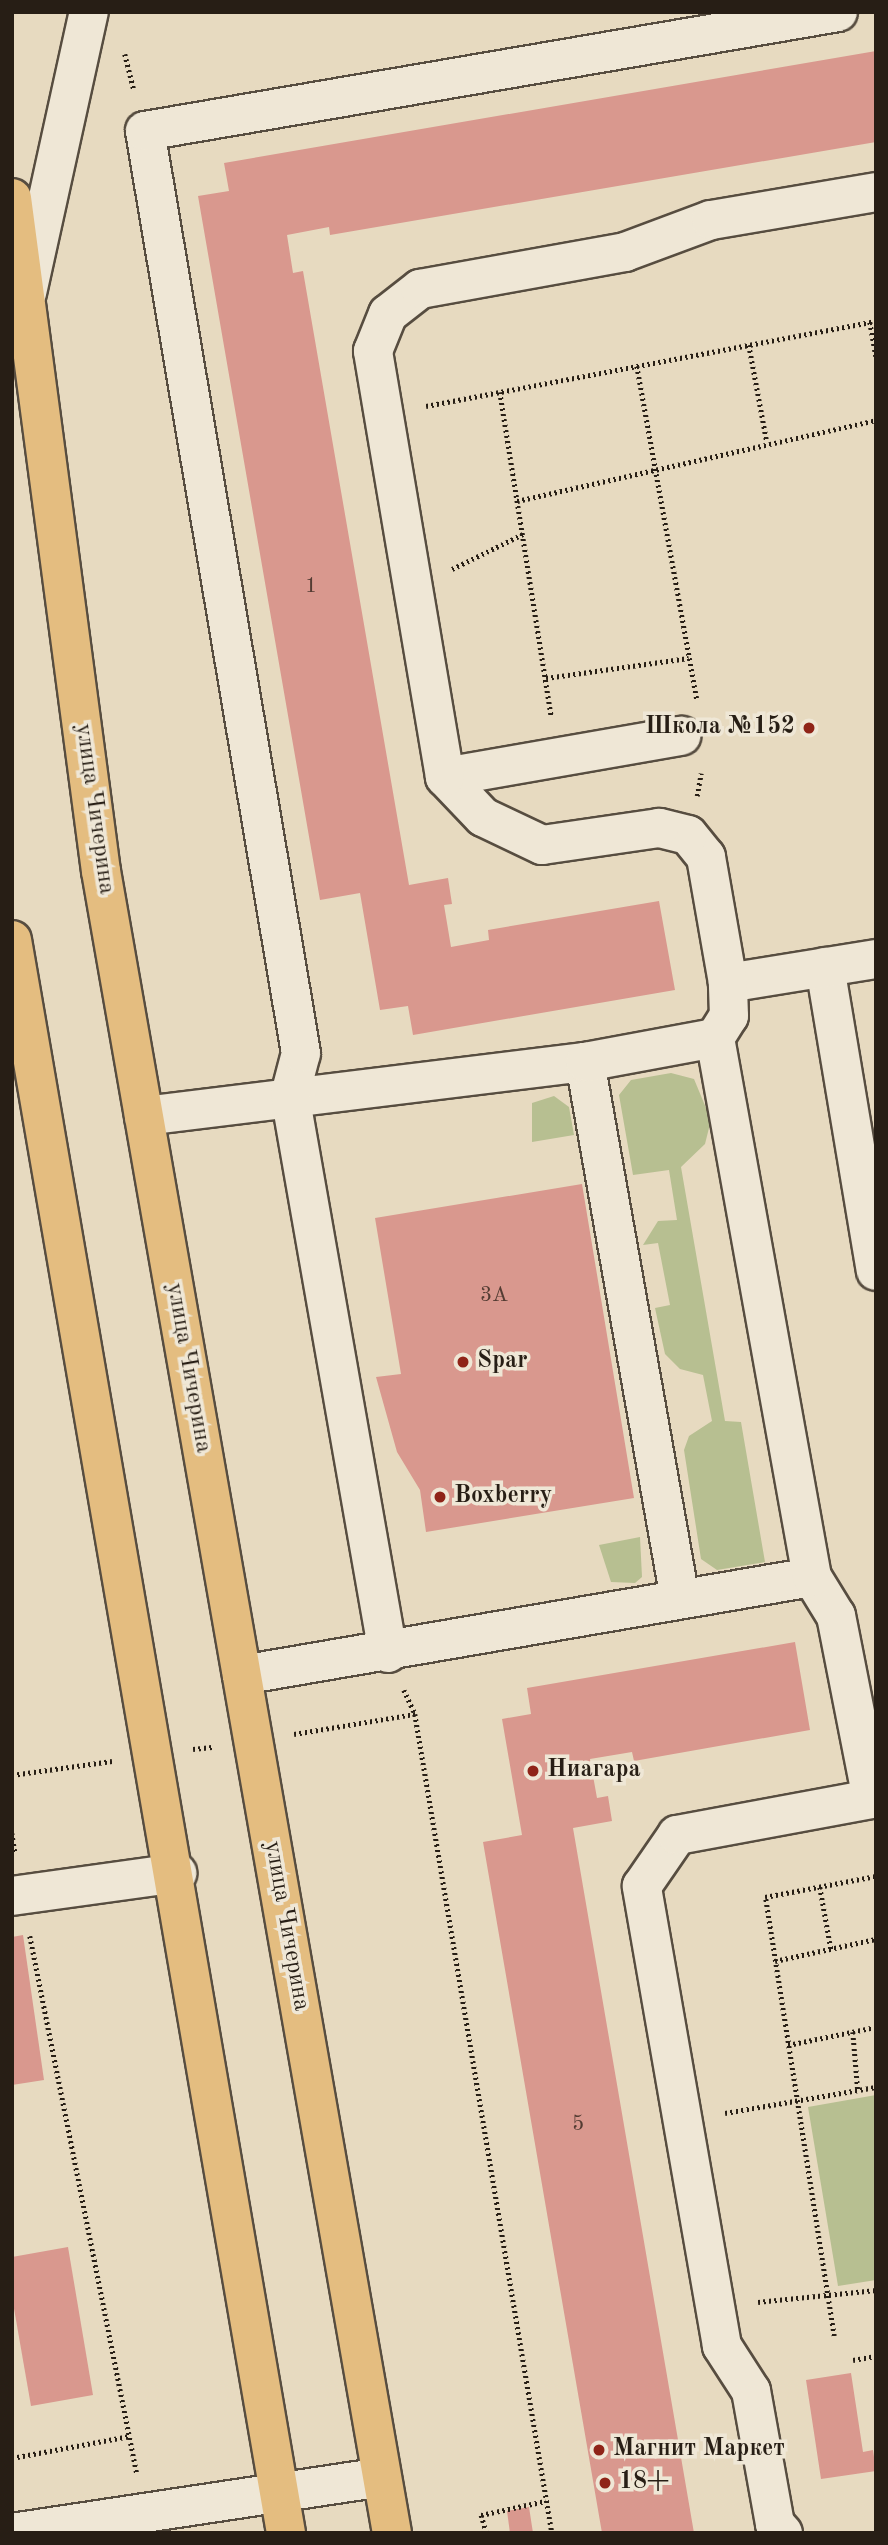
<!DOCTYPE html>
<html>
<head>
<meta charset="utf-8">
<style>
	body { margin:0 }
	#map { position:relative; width:888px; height:2545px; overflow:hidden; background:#e7dac0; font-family:"Old Standard TT",serif }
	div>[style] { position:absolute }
	.green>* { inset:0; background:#b7bf91 }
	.building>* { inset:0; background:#d9988e }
	.path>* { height:4.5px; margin-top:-2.25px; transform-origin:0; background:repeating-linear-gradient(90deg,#271e15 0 2px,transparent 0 5.5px) }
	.roads { filter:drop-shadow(2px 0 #574d40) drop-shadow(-2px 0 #574d40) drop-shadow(0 2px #574d40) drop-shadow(0 -2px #574d40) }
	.minor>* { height:38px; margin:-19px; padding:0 19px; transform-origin:19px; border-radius:19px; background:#efe7d6 }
	.major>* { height:38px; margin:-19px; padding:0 19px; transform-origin:19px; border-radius:19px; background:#e4bd80 }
	.dots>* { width:19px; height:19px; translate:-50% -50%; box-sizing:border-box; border:4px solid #efe7d6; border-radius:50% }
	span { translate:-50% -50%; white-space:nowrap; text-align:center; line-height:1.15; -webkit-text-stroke:7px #efe7d6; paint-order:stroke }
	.number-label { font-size:21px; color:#543c33 }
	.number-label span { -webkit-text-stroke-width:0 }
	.poi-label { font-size:24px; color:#271e15; font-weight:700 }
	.right { translate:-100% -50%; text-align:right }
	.left { translate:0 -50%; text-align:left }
	.street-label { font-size:24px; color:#271e15 }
	.frame { position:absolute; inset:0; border:14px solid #271e15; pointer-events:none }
</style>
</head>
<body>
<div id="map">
	<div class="green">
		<i style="clip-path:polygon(671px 1073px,694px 1079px,711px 1120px,705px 1144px,681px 1167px,725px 1421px,741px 1422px,765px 1562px,717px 1570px,701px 1559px,684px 1450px,689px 1436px,712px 1421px,703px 1375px,680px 1369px,665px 1354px,655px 1308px,670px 1305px,658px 1243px,643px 1245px,658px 1221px,677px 1220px,669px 1170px,633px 1175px,619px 1095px,631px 1080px)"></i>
		<i style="clip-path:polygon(554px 1096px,569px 1107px,574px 1135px,532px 1142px,532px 1103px)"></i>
		<i style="clip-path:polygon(640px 1537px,642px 1577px,635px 1583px,611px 1582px,599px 1545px)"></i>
		<i style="clip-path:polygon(876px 2095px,876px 2280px,838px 2286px,808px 2107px)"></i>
	</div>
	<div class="building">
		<i style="clip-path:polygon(876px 51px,876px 142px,330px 235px,329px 227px,287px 235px,293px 273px,303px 271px,409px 885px,448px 878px,452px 904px,444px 905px,451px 947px,489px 940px,488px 930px,659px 901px,675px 990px,413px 1035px,408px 1006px,380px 1010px,360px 893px,320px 900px,198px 196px,229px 191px,224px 163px)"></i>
		<i style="clip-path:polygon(582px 1184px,634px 1498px,426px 1532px,420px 1490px,397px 1452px,376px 1377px,401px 1374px,375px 1218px)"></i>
		<i style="clip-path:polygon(795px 1642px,810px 1730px,634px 1761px,632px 1752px,590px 1759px,597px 1798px,608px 1796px,612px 1821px,573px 1828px,694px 2533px,602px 2533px,483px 1842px,522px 1835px,502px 1719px,531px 1714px,527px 1688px)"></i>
		<i style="clip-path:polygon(23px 1935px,44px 2080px,12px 2085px,12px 1937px)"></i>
		<i style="clip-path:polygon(68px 2247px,93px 2395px,31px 2406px,12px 2297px,12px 2257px)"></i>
		<i style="clip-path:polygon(851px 2373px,863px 2452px,873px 2450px,876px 2471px,821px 2479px,806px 2380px)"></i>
		<i style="clip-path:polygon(529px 2507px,533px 2533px,510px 2533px,507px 2511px)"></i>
	</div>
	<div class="path">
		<i style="left:125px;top:54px;width:37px;rotate:76deg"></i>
		<i style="left:870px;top:322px;width:35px;rotate:80deg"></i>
		<i style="left:749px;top:345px;width:99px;rotate:79.5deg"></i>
		<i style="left:637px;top:366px;width:338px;rotate:79.8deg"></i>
		<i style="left:500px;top:392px;width:327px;rotate:81deg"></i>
		<i style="left:426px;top:406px;width:458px;rotate:-10.7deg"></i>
		<i style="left:517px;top:501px;width:368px;rotate:-12.7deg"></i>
		<i style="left:452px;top:569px;width:79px;rotate:-26.2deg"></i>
		<i style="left:546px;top:678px;width:144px;rotate:-8deg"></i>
		<i style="left:697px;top:796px;width:23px;rotate:-80deg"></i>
		<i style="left:404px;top:1690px;width:26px;rotate:65deg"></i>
		<i style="left:415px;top:1714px;width:830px;rotate:80.5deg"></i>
		<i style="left:294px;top:1734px;width:123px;rotate:-9.4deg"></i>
		<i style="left:193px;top:1749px;width:19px;rotate:-6deg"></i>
		<i style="left:12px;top:1775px;width:101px;rotate:-8deg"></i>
		<i style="left:12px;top:1833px;width:19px;rotate:81deg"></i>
		<i style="left:820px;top:1887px;width:63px;rotate:79.9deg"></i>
		<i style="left:30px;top:1936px;width:549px;rotate:78.75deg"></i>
		<i style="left:775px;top:1961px;width:103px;rotate:-12.3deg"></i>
		<i style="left:853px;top:2032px;width:59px;rotate:85.2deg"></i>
		<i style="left:788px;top:2045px;width:90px;rotate:-11.6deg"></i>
		<i style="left:725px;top:2113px;width:153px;rotate:-9.8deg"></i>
		<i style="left:758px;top:2302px;width:119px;rotate:-5.8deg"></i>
		<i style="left:834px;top:2336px;width:444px;rotate:-98.9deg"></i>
		<i style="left:765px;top:1897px;width:113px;rotate:-10.7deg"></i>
		<i style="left:853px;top:2360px;width:23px;rotate:-10deg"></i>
		<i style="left:12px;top:2458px;width:120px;rotate:-10.6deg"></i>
		<i style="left:486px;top:2533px;width:19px;rotate:-106deg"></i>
		<i style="left:481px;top:2515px;width:66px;rotate:-12.2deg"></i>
	</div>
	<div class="roads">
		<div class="minor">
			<i style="left:27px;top:293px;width:288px;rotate:-77.6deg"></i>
			<i style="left:445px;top:777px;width:240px;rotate:-9.9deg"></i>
			<i style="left:825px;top:967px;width:308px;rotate:80.5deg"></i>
			<i style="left:728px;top:983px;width:150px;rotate:-9.2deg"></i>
			<i style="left:585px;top:1062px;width:545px;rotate:79.97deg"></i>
			<i style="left:144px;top:1116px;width:444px;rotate:-7deg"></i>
			<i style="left:585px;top:1062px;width:132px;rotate:-10.5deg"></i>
			<i style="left:388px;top:1653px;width:567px;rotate:-99.96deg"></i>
			<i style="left:290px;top:1095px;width:43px;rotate:-75.3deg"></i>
			<i style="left:301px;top:1053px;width:935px;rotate:-99.6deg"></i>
			<i style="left:145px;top:131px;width:703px;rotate:-9.74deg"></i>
			<i style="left:242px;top:1675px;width:578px;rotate:-9.76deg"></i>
			<i style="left:12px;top:1896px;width:167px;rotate:-7.9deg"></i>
			<i style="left:12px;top:2533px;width:374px;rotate:-8.6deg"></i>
			<i style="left:783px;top:2533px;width:12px;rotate:-132deg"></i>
			<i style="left:775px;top:2524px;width:135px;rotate:-100.2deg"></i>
			<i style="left:751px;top:2391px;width:54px;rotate:-122.8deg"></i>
			<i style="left:722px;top:2346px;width:467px;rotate:-99.9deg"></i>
			<i style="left:642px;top:1886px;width:62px;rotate:-55.5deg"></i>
			<i style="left:677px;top:1835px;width:198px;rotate:-10.5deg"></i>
			<i style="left:872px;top:1799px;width:187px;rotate:-101.1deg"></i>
			<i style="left:836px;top:1616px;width:46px;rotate:-121.6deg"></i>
			<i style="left:812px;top:1577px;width:548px;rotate:-100.2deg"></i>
			<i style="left:715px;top:1038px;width:26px;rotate:-58deg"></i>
			<i style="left:729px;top:1016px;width:33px;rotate:-92deg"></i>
			<i style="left:728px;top:983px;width:128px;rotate:-99.9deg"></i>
			<i style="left:706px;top:857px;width:28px;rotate:-129deg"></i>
			<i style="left:688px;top:835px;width:30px;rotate:-166deg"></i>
			<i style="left:659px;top:828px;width:118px;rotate:171.7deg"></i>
			<i style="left:542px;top:845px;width:65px;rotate:-154.6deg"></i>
			<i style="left:483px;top:817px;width:55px;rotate:-133.5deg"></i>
			<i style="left:445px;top:777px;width:432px;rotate:-99.6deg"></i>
			<i style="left:373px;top:351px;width:40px;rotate:-68deg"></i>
			<i style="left:388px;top:314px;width:41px;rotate:-38deg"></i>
			<i style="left:420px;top:289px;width:208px;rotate:-10.2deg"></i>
			<i style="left:625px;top:252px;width:92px;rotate:-20.4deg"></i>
			<i style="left:711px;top:220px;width:167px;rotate:-9.6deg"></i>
		</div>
		<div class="major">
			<i style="left:12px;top:198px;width:679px;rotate:82.47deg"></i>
			<i style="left:101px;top:871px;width:1687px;rotate:80.07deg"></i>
			<i style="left:12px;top:940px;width:1616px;rotate:80.24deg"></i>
		</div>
	</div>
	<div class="dots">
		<i style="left:809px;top:728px;background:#8f2418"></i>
		<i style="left:463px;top:1362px;background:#8f2418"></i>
		<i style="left:440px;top:1497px;background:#8f2418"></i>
		<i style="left:533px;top:1771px;background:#8f2418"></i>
		<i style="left:599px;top:2450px;background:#8f2418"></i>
		<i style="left:605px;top:2483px;background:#8f2418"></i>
	</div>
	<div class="number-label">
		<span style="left:311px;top:587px">1</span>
		<span style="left:494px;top:1296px">3А</span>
		<span style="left:578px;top:2125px">5</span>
	</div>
	<div class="poi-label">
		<span class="right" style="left:795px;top:728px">Школа №152</span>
		<span class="left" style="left:477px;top:1362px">Spar</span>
		<span class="left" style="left:454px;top:1497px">Boxberry</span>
		<span class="left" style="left:547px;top:1771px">Ниагара</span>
		<span class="left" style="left:613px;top:2450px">Магнит Маркет</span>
		<span class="left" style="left:619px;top:2483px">18+</span>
	</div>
	<div class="street-label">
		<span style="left:94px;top:809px;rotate:82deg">улица Чичерина</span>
		<span style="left:188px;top:1368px;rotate:80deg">улица Чичерина</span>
		<span style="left:286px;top:1926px;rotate:80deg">улица Чичерина</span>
	</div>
	<div class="frame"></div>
</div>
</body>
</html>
